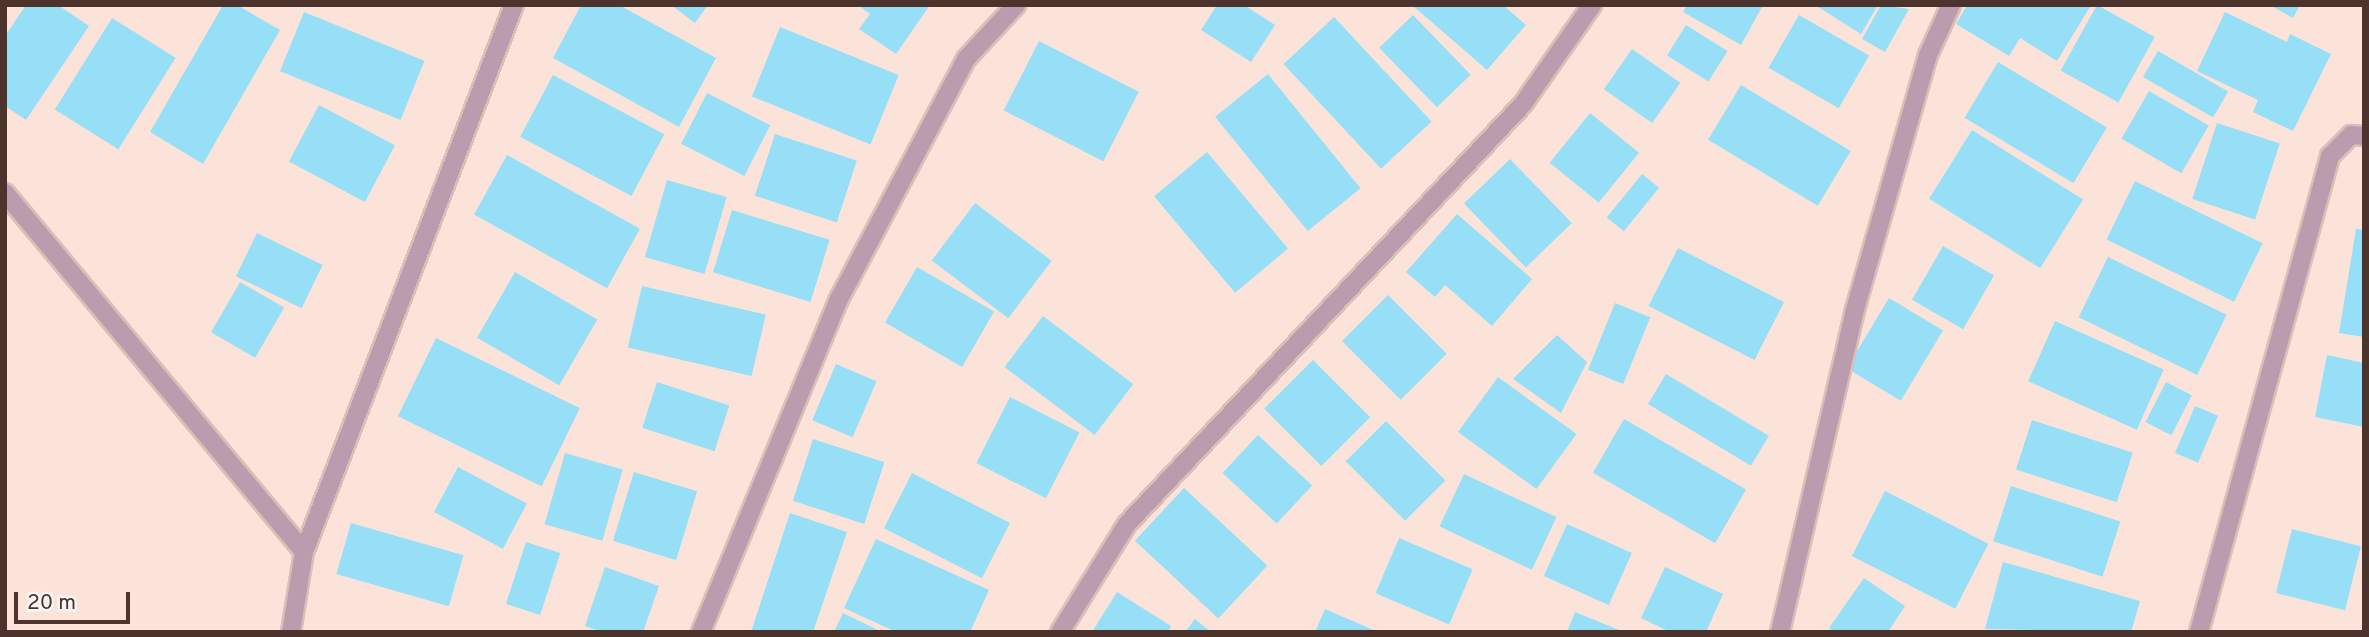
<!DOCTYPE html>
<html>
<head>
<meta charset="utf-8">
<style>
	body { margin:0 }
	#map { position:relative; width:2369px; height:637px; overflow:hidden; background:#fbe3da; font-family:Overpass,sans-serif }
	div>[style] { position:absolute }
	.building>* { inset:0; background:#97dff7; transform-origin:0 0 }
	.roads { filter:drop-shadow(2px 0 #d8c0b7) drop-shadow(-2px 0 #d8c0b7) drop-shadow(0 2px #d8c0b7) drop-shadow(0 -2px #d8c0b7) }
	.minor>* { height:18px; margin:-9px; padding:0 9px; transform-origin:9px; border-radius:9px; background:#ba9caf }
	span { translate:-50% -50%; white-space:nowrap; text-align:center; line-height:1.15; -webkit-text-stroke:5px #f6f6f6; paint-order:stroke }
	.frame { position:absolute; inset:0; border:7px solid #4c342c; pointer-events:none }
	.scale { position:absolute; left:14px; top:592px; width:116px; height:32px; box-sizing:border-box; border:4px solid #4c342c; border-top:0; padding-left:9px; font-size:21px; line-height:24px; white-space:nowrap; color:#4c342c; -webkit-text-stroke:5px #f6f6f6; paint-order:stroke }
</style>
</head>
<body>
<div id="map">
	<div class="building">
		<i style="clip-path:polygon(26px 5px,58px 5px,89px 26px,26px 120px,5px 106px,5px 36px)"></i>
		<i style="clip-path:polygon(223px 5px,237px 5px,280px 30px,203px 164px,150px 132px)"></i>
		<i style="clip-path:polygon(581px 5px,619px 5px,716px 58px,679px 127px,553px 58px)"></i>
		<i style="clip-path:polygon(671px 5px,708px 5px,695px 23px)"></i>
		<i style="clip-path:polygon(858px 5px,930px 5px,896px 54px,859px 29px,870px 14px)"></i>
		<i style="clip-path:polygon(1217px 5px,1244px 5px,1275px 25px,1251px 62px,1201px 30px)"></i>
		<i style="clip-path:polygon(1412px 5px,1503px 5px,1526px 25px,1487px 70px)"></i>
		<i style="clip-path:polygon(1687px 5px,1763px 5px,1741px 45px,1683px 12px)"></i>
		<i style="clip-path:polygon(1815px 5px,1878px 5px,1861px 34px)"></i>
		<i style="clip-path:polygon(1881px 5px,1909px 9px,1885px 52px,1862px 39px)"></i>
		<i style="clip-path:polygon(1967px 5px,2087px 5px,2090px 7px,2057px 61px,2020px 38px,2009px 56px,1956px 24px)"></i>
		<i style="left:2097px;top:5px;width:66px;height:75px;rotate:29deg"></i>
		<i style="clip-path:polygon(2270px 5px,2300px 5px,2293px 18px)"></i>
		<i style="left:304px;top:12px;width:130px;height:64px;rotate:22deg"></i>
		<i style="clip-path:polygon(2225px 12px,2287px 42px,2290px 34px,2331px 54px,2293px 131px,2253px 112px,2258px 100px,2197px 71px)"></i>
		<i style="left:1413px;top:15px;width:83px;height:47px;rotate:46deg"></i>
		<i style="left:1799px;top:15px;width:81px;height:61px;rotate:30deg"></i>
		<i style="left:1334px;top:17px;width:143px;height:69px;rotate:47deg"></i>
		<i style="left:112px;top:18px;width:75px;height:108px;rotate:32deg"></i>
		<i style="left:1686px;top:25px;width:49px;height:36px;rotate:32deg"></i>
		<i style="left:780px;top:27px;width:128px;height:75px;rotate:22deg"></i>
		<i style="left:1039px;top:41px;width:112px;height:78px;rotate:27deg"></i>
		<i style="left:1632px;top:49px;width:59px;height:49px;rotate:35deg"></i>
		<i style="left:2158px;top:51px;width:81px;height:30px;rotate:30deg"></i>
		<i style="left:1998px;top:62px;width:127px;height:65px;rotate:31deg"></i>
		<i style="left:1268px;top:74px;width:147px;height:68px;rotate:51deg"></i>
		<i style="left:553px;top:75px;width:126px;height:70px;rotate:28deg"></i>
		<i style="left:1741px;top:85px;width:128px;height:64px;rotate:31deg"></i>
		<i style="left:2149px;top:91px;width:69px;height:55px;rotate:30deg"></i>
		<i style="left:707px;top:93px;width:71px;height:57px;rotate:27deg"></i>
		<i style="left:319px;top:105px;width:86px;height:64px;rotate:28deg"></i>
		<i style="left:1590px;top:113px;width:63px;height:64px;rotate:39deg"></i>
		<i style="left:2217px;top:123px;width:66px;height:80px;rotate:18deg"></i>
		<i style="left:1972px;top:130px;width:131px;height:81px;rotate:32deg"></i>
		<i style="left:775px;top:134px;width:86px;height:65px;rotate:18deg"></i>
		<i style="left:1207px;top:152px;width:126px;height:69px;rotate:50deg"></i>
		<i style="left:507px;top:155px;width:152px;height:68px;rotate:29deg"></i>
		<i style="left:1510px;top:159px;width:89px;height:64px;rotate:46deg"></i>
		<i style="left:1642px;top:174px;width:22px;height:56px;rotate:39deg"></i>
		<i style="left:667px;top:180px;width:62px;height:80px;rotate:16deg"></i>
		<i style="left:2135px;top:181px;width:142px;height:65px;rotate:26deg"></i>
		<i style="left:975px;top:203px;width:96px;height:72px;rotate:37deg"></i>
		<i style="left:732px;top:210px;width:102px;height:65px;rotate:17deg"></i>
		<i style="clip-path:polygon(1457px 214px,1532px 279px,1492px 326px,1445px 285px,1435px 297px,1406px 272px)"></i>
		<i style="clip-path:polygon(2356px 229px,2364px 230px,2364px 337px,2339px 333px)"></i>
		<i style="left:257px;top:233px;width:73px;height:48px;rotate:26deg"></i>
		<i style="left:1943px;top:246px;width:59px;height:62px;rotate:30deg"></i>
		<i style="left:1678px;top:248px;width:119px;height:65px;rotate:27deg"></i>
		<i style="left:2108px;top:257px;width:132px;height:67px;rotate:26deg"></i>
		<i style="left:917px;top:267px;width:89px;height:64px;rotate:30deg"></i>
		<i style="left:515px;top:272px;width:95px;height:76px;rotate:30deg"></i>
		<i style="left:240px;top:282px;width:51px;height:58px;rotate:30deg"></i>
		<i style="left:642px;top:286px;width:127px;height:63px;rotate:13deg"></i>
		<i style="left:1388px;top:295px;width:83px;height:65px;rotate:45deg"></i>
		<i style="left:1889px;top:298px;width:63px;height:82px;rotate:31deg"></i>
		<i style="left:1615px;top:303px;width:38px;height:72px;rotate:22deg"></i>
		<i style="left:1043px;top:316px;width:113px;height:64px;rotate:37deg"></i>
		<i style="left:2055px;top:321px;width:119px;height:66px;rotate:24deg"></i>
		<i style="clip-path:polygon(1557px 335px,1587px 362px,1561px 413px,1513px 379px)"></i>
		<i style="left:436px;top:338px;width:160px;height:87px;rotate:26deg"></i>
		<i style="clip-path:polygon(2327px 355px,2364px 363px,2364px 427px,2315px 417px)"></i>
		<i style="left:1313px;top:360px;width:81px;height:69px;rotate:45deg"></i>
		<i style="left:836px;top:364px;width:44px;height:61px;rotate:23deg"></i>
		<i style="left:1666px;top:374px;width:120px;height:35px;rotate:31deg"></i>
		<i style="left:1498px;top:377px;width:97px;height:68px;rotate:36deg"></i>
		<i style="left:657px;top:382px;width:76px;height:48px;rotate:18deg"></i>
		<i style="left:2166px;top:382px;width:29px;height:45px;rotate:27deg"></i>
		<i style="left:1010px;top:397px;width:78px;height:74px;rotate:27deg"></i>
		<i style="left:2195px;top:406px;width:25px;height:51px;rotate:23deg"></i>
		<i style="left:1624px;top:419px;width:141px;height:62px;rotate:30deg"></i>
		<i style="left:2032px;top:420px;width:106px;height:52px;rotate:18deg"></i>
		<i style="left:1386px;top:421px;width:84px;height:57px;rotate:45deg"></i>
		<i style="left:1258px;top:435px;width:74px;height:52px;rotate:43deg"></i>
		<i style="left:813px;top:439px;width:75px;height:65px;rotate:18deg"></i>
		<i style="left:565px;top:453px;width:60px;height:74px;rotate:16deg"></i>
		<i style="left:458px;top:467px;width:78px;height:51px;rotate:28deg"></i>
		<i style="left:634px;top:472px;width:66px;height:72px;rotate:17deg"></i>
		<i style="left:912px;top:473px;width:110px;height:62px;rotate:27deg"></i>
		<i style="left:1464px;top:474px;width:102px;height:58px;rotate:25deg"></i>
		<i style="left:2011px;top:486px;width:115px;height:58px;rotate:18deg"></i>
		<i style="left:1184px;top:488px;width:114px;height:72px;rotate:43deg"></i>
		<i style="left:1885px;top:491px;width:116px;height:73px;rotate:27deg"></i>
		<i style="clip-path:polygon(790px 513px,847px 532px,813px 632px,751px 632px)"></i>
		<i style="left:351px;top:523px;width:117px;height:53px;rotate:16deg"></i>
		<i style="left:1567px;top:524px;width:71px;height:57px;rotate:24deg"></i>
		<i style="left:2292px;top:529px;width:71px;height:66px;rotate:14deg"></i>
		<i style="left:1399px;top:538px;width:80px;height:60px;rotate:23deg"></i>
		<i style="clip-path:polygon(876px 539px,989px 590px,970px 632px,896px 632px,844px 608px)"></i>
		<i style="left:526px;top:542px;width:36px;height:65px;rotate:18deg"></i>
		<i style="clip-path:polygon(2003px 562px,2140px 601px,2131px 632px,1985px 629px)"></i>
		<i style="clip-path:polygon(605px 567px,659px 586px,643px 632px,602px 632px,585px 626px)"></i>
		<i style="clip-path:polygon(1665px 567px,1723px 594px,1706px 632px,1670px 632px,1641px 618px)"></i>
		<i style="clip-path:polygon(1864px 578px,1905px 606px,1888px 632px,1834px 632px,1829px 628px)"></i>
		<i style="clip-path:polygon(1117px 592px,1171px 626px,1168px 632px,1092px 632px)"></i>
		<i style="clip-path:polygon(1325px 609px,1378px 632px,1315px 632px)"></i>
		<i style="clip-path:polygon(1575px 612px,1624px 632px,1567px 632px)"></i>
		<i style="clip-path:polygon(843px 613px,882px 632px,834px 632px)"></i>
		<i style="clip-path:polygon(1195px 619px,1211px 632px,1185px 632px)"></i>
	</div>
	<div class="roads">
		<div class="minor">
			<i style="left:5px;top:193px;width:467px;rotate:50.2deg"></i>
			<i style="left:291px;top:632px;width:81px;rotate:-80.8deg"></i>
			<i style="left:304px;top:552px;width:586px;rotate:-69deg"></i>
			<i style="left:701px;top:632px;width:360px;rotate:-67.5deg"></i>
			<i style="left:839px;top:299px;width:272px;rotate:-62.1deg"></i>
			<i style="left:966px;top:59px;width:74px;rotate:-47.2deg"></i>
			<i style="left:1060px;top:632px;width:127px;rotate:-58.2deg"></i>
			<i style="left:1127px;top:524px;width:577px;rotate:-46.68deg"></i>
			<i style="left:1523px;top:104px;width:121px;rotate:-55.1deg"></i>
			<i style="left:1780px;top:632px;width:327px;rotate:-76.9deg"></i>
			<i style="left:1854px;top:313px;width:268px;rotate:-74deg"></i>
			<i style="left:1928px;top:55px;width:55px;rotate:-65.3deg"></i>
			<i style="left:2199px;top:632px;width:494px;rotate:-74.6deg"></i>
			<i style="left:2330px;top:156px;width:30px;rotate:-45deg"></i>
			<i style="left:2351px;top:135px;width:13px;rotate:4deg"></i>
		</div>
	</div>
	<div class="frame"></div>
	<div class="scale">20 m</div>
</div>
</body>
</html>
